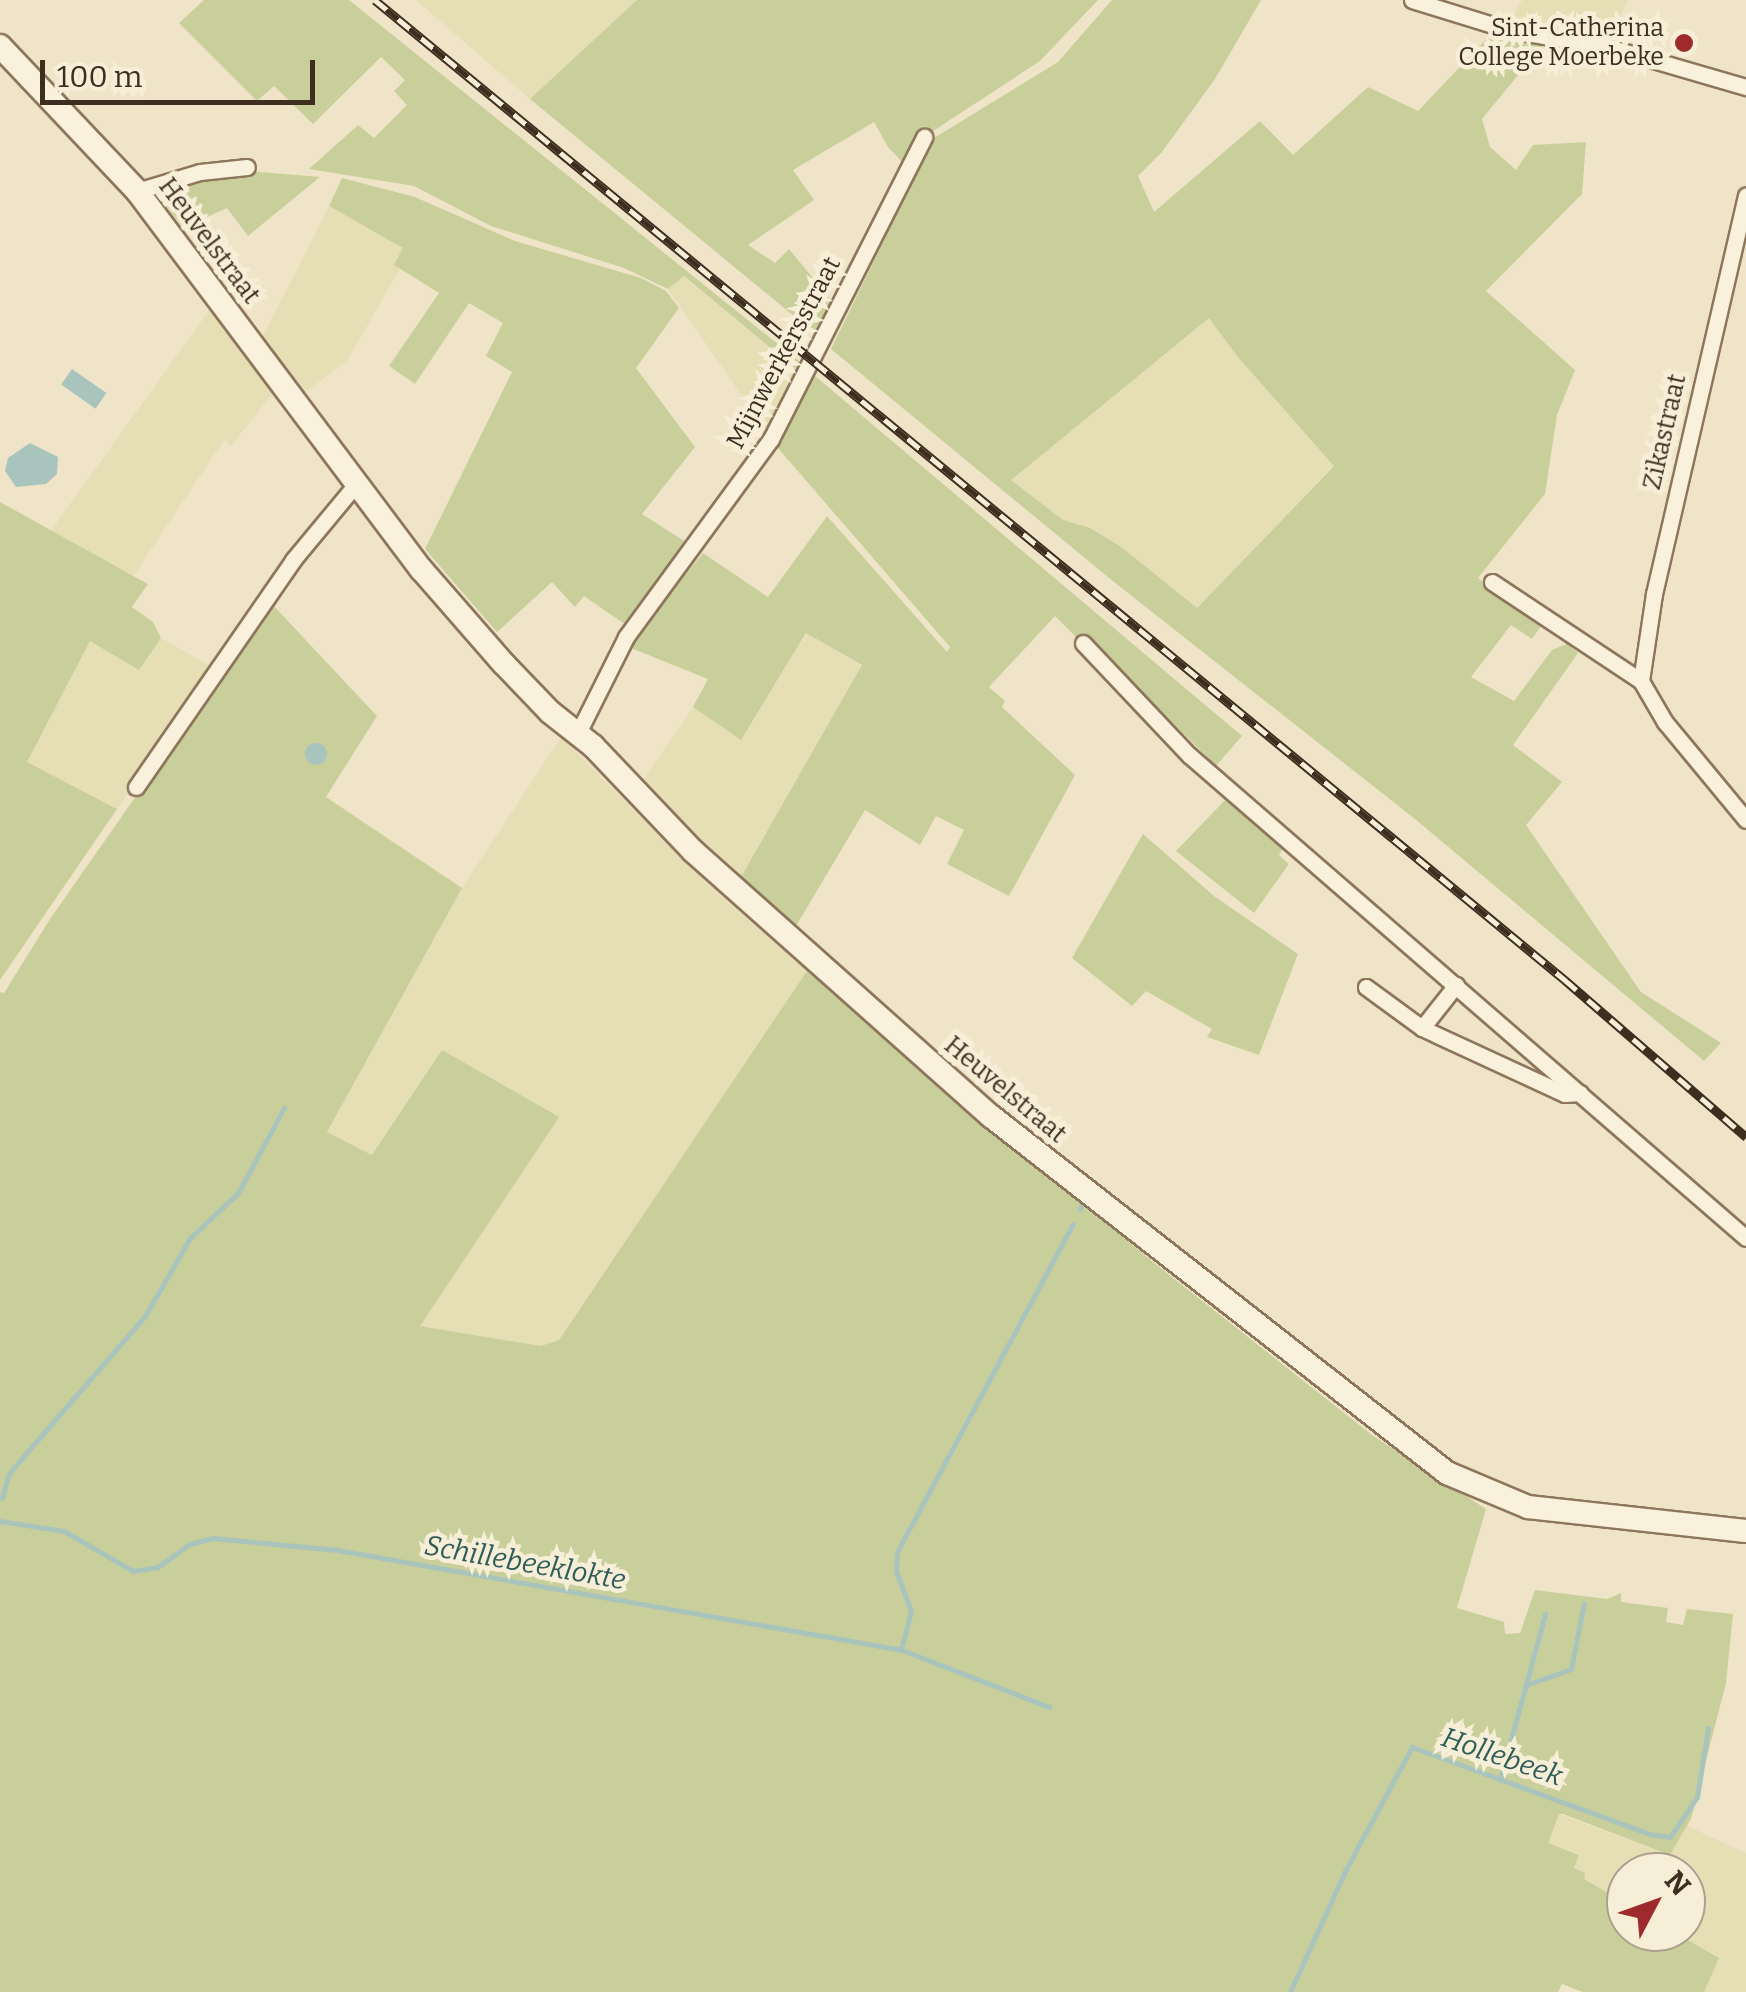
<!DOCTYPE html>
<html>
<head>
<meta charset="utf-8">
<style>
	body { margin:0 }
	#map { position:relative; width:1746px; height:1992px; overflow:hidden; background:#f0e4c8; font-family:Bitter,serif }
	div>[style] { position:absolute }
	.farmland>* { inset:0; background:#e6deb5 }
	.green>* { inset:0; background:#c9cf9b }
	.water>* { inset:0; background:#a9c4bc; transform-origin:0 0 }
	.round { border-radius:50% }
	.stream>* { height:5px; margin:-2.5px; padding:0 2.5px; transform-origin:2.5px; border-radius:2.5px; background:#a9c4bc }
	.roads { filter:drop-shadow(2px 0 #8d765c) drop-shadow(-2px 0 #8d765c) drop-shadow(0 2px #8d765c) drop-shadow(0 -2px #8d765c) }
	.street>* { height:15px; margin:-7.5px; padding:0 7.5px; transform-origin:7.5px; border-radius:7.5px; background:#faf1dc }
	.secondary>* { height:22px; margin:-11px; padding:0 11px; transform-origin:11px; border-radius:11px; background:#faf1dc }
	.rail>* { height:9px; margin-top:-4.5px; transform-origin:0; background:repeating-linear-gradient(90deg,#f7eed8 0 15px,#3d2e20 0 30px); box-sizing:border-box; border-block:2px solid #3d2e20 }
	.dots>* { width:28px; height:28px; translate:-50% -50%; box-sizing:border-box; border:5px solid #f7eed8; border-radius:50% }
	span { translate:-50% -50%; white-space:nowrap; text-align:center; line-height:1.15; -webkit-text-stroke:9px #f7eed8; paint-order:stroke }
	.poi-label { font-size:25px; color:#3d2e20 }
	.right { translate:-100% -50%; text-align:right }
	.street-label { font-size:25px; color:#3d2e20 }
	.water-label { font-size:28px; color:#2f5d5a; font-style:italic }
	.north { position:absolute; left:1606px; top:1852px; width:100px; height:100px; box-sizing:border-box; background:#f7eed8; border:2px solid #ada18e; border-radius:50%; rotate:49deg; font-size:28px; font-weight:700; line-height:40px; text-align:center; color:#3d2e20 }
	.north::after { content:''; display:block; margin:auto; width:35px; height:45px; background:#9e2a2b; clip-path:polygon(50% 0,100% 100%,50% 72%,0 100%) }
	.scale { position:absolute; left:40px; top:60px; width:275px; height:45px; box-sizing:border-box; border:5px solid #3d2e20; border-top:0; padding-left:12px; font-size:30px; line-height:35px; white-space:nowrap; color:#3d2e20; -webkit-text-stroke:8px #f7eed8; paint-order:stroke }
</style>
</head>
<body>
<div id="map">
	<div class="farmland">
		<i style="clip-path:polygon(416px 0,637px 0,530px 99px)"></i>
		<i style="clip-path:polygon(1522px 0,1628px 0,1614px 29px,1626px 47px,1508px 25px)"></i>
		<i style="clip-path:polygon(329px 206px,404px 248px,395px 265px,400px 269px,347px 361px,305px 392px,263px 336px)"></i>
		<i style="clip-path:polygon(683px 276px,802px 374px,771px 438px,668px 289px)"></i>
		<i style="clip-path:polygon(213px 305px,276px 389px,231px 446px,224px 440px,134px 575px,49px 533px)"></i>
		<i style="clip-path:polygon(1209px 318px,1237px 356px,1334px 465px,1196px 609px,1120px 546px,1090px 528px,1063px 520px,1010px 480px)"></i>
		<i style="clip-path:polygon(807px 633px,862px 666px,741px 877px,641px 783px,693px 707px,741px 740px)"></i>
		<i style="clip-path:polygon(161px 638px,214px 668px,117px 809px,27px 762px,90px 640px,139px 670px)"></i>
		<i style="clip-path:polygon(561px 737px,711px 887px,807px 971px,559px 1341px,541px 1346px,419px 1326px,558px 1116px,372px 1155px,327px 1132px,462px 888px)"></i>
		<i style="clip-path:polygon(1559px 1814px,1670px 1855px,1687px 1826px,1746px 1853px,1746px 1992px,1704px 1992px,1718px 1958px,1674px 1932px,1686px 1932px,1686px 1872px,1626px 1872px,1626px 1903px,1583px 1878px,1574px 1868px,1579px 1854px,1547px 1843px)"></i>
	</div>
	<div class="green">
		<i style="clip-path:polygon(204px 0,349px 0,804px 365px,802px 374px,684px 276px,668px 289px,624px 268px,491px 226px,414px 186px,309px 169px,358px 125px,374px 138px,407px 105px,394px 91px,405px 80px,381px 57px,313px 124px,274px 86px,257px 101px,179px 23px)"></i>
		<i style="clip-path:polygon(637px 0,1098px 0,1040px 61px,921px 139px,905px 165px,888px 147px,874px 122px,793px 170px,814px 200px,748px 245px,775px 263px,789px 249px,835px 305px,817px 335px,530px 99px)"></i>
		<i style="clip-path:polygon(evenodd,1112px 0,1261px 0,1215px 79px,1162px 152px,1138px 176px,1154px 212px,1260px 121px,1293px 155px,1368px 87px,1418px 111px,1491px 34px,1543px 45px,1482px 119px,1490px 147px,1516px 170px,1533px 145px,1586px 142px,1582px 194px,1486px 291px,1575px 370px,1557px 415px,1545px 494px,1478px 578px,1541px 626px,1532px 639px,1511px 625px,1471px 677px,1514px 701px,1552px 650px,1567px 644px,1578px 653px,1513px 745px,1562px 782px,1526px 825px,1641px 992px,1721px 1043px,1704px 1061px,1415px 819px,1114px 582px,831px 349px,934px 138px,1058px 62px,1112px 0,1209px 318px,1237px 356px,1334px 466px,1197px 608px,1120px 546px,1090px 528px,1063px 520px,1011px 480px,1209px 318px)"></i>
		<i style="clip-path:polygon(249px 171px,320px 177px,248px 236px,227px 208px,183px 228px,156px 192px)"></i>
		<i style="clip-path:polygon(342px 178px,415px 197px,515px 241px,641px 278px,666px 291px,679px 308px,636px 368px,695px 447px,642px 514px,692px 546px,626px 625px,584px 596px,575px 607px,552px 582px,497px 632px,425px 549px,512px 372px,486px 356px,503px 323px,469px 303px,415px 384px,389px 366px,439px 293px,394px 265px,403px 248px,329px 206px)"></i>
		<i style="clip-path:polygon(815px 376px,1242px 736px,1216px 766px,1091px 641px,1085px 646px,1055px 616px,989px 687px,1005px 701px,1002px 707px,1075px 775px,1009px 896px,947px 864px,964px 830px,936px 816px,920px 845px,865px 810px,796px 926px,741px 877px,862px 665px,806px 633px,741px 740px,693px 707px,708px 679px,626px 646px,703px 553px,768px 597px,827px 516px,947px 652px,950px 647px,777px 447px)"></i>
		<i style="clip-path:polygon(0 502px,148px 584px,132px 607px,153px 622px,161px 638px,139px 670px,90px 641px,27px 762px,117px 809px,0 980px)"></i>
		<i style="clip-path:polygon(271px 603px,377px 716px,326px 797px,462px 888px,327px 1132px,372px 1155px,442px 1050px,559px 1117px,420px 1326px,541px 1346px,559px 1340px,807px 971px,1153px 1262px,1372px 1435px,1486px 1509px,1457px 1608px,1504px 1622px,1505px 1634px,1520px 1633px,1535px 1590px,1607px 1599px,1621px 1593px,1621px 1602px,1668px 1608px,1666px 1622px,1683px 1625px,1687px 1609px,1733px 1614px,1726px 1683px,1691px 1819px,1670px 1855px,1563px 1814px,1559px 1814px,1548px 1843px,1579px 1855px,1574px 1868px,1585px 1873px,1584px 1879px,1626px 1903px,1626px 1932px,1674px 1932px,1719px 1958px,1704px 1992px,1583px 1992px,1562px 1984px,1558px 1992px,0 1992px,0 992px,4px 993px,50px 919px)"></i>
		<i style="clip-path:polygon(1229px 796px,1285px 844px,1279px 855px,1289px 864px,1254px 913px,1176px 851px)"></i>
		<i style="clip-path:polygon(1143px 834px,1214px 896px,1298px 954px,1259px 1055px,1207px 1037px,1212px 1029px,1146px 991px,1132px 1006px,1072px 958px)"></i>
	</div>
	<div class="water">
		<i style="left:72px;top:369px;width:42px;height:19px;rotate:35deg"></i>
		<i style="clip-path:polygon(30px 443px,58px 457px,57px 474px,46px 484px,16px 487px,5px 471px,8px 458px)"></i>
		<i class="round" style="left:305px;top:743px;width:22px;height:22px"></i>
	</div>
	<div class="stream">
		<i style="left:1080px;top:1209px;width:2px;rotate:-63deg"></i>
		<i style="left:2px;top:1498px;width:24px;rotate:-75deg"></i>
		<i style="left:8px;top:1475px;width:22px;rotate:-51deg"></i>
		<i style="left:22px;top:1458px;width:188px;rotate:-49.1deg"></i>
		<i style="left:145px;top:1316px;width:90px;rotate:-60deg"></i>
		<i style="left:190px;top:1238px;width:66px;rotate:-43.2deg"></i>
		<i style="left:238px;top:1193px;width:97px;rotate:-61.6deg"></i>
		<i style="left:0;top:1521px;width:65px;rotate:8.9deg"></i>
		<i style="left:64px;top:1531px;width:80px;rotate:30.1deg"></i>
		<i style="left:133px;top:1571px;width:25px;rotate:-9deg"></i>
		<i style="left:158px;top:1567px;width:39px;rotate:-36deg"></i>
		<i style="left:190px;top:1544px;width:24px;rotate:-15deg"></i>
		<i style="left:213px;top:1538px;width:125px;rotate:5.5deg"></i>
		<i style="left:337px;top:1550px;width:574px;rotate:10.04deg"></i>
		<i style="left:902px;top:1650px;width:158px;rotate:21.2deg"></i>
		<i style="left:901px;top:1650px;width:40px;rotate:-75.6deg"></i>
		<i style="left:911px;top:1611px;width:43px;rotate:-110.6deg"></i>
		<i style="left:896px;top:1571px;width:19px;rotate:-87deg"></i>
		<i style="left:897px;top:1552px;width:372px;rotate:-61.8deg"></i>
		<i style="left:1526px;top:1685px;width:48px;rotate:-19.6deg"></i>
		<i style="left:1571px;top:1669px;width:67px;rotate:-78.9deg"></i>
		<i style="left:1500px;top:1780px;width:172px;rotate:-74.8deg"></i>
		<i style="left:1290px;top:1992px;width:135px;rotate:-65.5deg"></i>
		<i style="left:1346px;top:1869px;width:139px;rotate:-61.6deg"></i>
		<i style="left:1412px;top:1747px;width:253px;rotate:20.1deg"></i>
		<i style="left:1650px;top:1834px;width:20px;rotate:9deg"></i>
		<i style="left:1670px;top:1837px;width:48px;rotate:-56deg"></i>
		<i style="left:1697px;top:1797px;width:70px;rotate:-80.9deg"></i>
	</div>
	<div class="roads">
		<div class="street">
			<i style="left:1412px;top:0;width:102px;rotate:17.2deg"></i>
			<i style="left:1509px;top:30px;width:100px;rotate:9.7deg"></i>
			<i style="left:1608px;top:47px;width:144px;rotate:16.2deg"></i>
			<i style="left:137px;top:191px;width:66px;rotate:-16.8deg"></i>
			<i style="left:200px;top:172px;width:47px;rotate:-6.1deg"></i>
			<i style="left:1492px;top:582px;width:179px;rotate:33.6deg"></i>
			<i style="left:1641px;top:681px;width:48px;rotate:59.7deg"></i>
			<i style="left:1665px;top:722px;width:127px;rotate:50.4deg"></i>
			<i style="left:1083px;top:643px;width:154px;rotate:46.6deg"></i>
			<i style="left:1189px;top:755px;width:737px;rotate:40.93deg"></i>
			<i style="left:1641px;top:681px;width:88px;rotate:-81.5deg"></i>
			<i style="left:1654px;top:594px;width:409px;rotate:-77deg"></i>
			<i style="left:578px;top:733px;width:107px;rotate:-63.4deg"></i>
			<i style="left:626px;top:637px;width:245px;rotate:-53.8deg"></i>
			<i style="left:771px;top:439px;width:339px;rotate:-63.1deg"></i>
			<i style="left:136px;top:787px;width:276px;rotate:-55.3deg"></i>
			<i style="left:293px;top:560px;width:99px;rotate:-50.3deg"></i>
			<i style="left:1366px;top:987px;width:69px;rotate:36.2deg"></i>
			<i style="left:1422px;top:1028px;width:157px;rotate:24.8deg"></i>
			<i style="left:1565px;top:1094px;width:15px;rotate:-4deg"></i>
			<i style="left:1422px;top:1028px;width:55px;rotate:-51.7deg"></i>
		</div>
		<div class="secondary">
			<i style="left:0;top:46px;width:199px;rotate:46.6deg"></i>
			<i style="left:137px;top:191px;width:473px;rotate:53.1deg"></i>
			<i style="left:421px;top:569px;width:126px;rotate:48.9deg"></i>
			<i style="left:504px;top:664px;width:66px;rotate:46.2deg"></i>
			<i style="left:550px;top:712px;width:55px;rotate:38.3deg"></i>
			<i style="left:593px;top:746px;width:145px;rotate:46.4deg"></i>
			<i style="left:693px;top:851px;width:400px;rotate:41.7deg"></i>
			<i style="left:992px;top:1117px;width:578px;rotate:38.04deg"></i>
			<i style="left:1447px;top:1473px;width:88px;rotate:22.8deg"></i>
			<i style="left:1528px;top:1507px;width:219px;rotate:6.3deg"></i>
		</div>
	</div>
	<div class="rail">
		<i style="left:375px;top:0;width:1542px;rotate:39.47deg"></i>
		<i style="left:1565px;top:980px;width:240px;rotate:40.9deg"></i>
	</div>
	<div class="dots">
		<i style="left:1684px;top:43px;background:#9e2a2b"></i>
	</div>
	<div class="poi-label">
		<span class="right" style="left:1664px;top:43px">Sint-Catherina<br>College Moerbeke</span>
	</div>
	<div class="street-label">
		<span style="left:209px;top:241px;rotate:53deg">Heuvelstraat</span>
		<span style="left:784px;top:353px;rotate:-62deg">Mijnwerkersstraat</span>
		<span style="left:1665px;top:432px;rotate:-77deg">Zikastraat</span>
		<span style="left:1005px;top:1090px;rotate:40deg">Heuvelstraat</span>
	</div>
	<div class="water-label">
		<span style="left:525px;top:1563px;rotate:10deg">Schillebeeklokte</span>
		<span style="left:1502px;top:1757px;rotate:19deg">Hollebeek</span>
	</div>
	<div class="north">N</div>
	<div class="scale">100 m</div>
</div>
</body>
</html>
